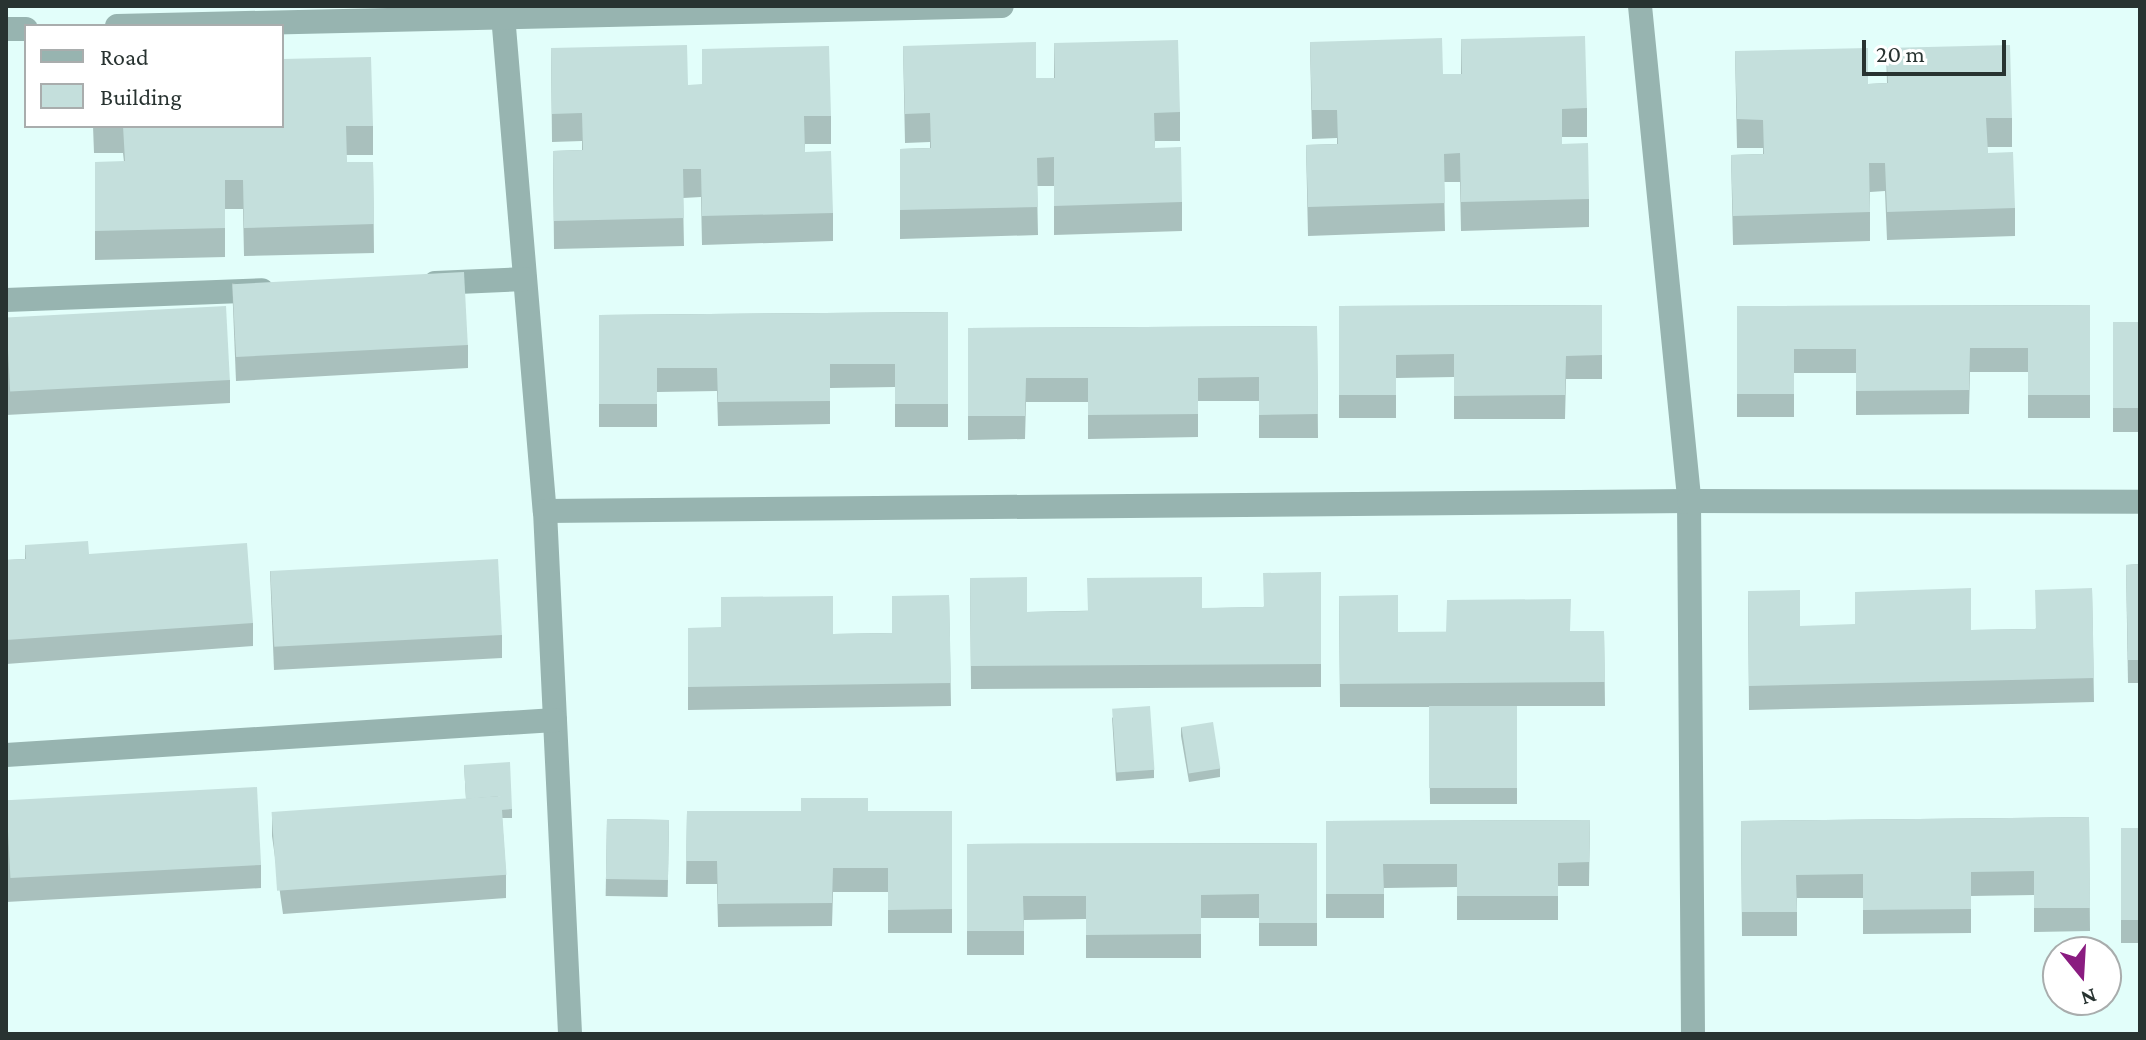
<!DOCTYPE html>
<html>
<head>
<meta charset="utf-8">
<style>
	body { margin:0 }
	#map { position:relative; width:2146px; height:1040px; overflow:hidden; background:#e2fefa; font-family:"Crimson Pro",serif }
	div>[style] { position:absolute }
	.minor>* { height:24px; margin:-12px; padding:0 12px; transform-origin:12px; border-radius:12px; background:#97b4b0 }
	.wall>* { inset:0; background:#a9c0bd; transform-origin:0 0 }
	.building>* { inset:0; background:#c4dfdc; transform-origin:0 0 }
	span { translate:-50% -50%; white-space:nowrap; text-align:center; line-height:1.15; -webkit-text-stroke:8px #fff; paint-order:stroke }
	.frame { position:absolute; inset:0; border:8px solid #283331; pointer-events:none }
	.legend { position:absolute; left:24px; top:24px; width:260px; height:104px; box-sizing:border-box; background:#fff; border:2px solid #a9adad; margin:0; padding:10px 14px; list-style:none; font-size:24px; color:#283331 }
	.legend li { display:flex; align-items:center; gap:16px; height:40px }
	.legend b { width:40px; border:2px solid #a9adad }
	.north { position:absolute; left:2042px; top:936px; width:80px; height:80px; box-sizing:border-box; background:#fff; border:2px solid #a9adad; border-radius:50%; rotate:162deg; font-size:22px; font-weight:700; line-height:32px; text-align:center; color:#283331 }
	.north::after { content:''; display:block; margin:auto; width:28px; height:36px; background:#8a1c80; clip-path:polygon(50% 0,100% 100%,50% 72%,0 100%) }
	.scale { position:absolute; left:1862px; top:40px; width:144px; height:36px; box-sizing:border-box; border:4px solid #283331; border-top:0; padding-left:10px; font-size:24px; line-height:28px; white-space:nowrap; color:#283331; -webkit-text-stroke:6px #fff; paint-order:stroke }
</style>
</head>
<body>
<div id="map">
	<div class="minor">
		<i style="left:1640px;top:6px;width:497px;rotate:84.3deg"></i>
		<i style="left:1689px;top:501px;width:533px;rotate:89.57deg"></i>
		<i style="left:503px;top:15px;width:498px;rotate:85.2deg"></i>
		<i style="left:545px;top:511px;width:524px;rotate:87.26deg"></i>
		<i style="left:117px;top:26px;width:885px;rotate:-1.29deg"></i>
		<i style="left:6px;top:29px;width:20px"></i>
		<i style="left:435px;top:283px;width:90px;rotate:-2.5deg"></i>
		<i style="left:6px;top:300px;width:256px;rotate:-2.2deg"></i>
		<i style="left:545px;top:511px;width:1144px;rotate:-0.5deg"></i>
		<i style="left:1689px;top:501px;width:451px;rotate:0.1deg"></i>
		<i style="left:6px;top:755px;width:550px;rotate:-3.65deg"></i>
	</div>
	<div class="wall">
		<i style="clip-path:polygon(1461px 39px,1587px 108px,1587px 137px,1562px 137px,1562px 144px,1589px 199px,1589px 227px,1461px 231px,1460px 182px,1444px 182px,1445px 231px,1308px 236px,1306px 145px,1337px 144px,1337px 138px,1312px 139px,1310px 42px,1443px 74px,1461px 74px)"></i>
		<i style="clip-path:polygon(1054px 43px,1180px 112px,1180px 141px,1155px 141px,1155px 148px,1182px 202px,1182px 231px,1054px 235px,1054px 186px,1037px 186px,1038px 235px,900px 239px,900px 149px,930px 148px,930px 142px,905px 143px,903px 46px,1036px 78px,1054px 78px)"></i>
		<i style="clip-path:polygon(551px 48px,688px 85px,831px 116px,831px 144px,805px 144px,805px 152px,833px 213px,833px 241px,702px 245px,701px 197px,683px 198px,684px 246px,554px 249px,553px 151px,582px 150px,582px 141px,552px 142px)"></i>
		<i style="clip-path:polygon(1886px 48px,2012px 118px,2012px 147px,1987px 147px,1988px 153px,2015px 208px,2015px 236px,1887px 240px,1885px 191px,1870px 192px,1870px 241px,1733px 245px,1731px 155px,1763px 154px,1763px 148px,1737px 148px,1735px 51px,1868px 84px,1887px 83px)"></i>
		<i style="clip-path:polygon(93px 126px,373px 126px,373px 155px,346px 155px,347px 162px,373px 162px,374px 253px,244px 256px,243px 209px,225px 209px,225px 257px,95px 260px,95px 162px,124px 162px,123px 153px,94px 153px)"></i>
		<i style="clip-path:polygon(232px 283px,468px 345px,468px 368px,236px 381px)"></i>
		<i style="clip-path:polygon(1602px 305px,1602px 379px,1566px 379px,1565px 419px,1454px 419px,1454px 377px,1396px 378px,1396px 418px,1339px 418px,1339px 306px)"></i>
		<i style="clip-path:polygon(2090px 305px,2090px 418px,2028px 418px,2028px 372px,1970px 372px,1969px 414px,1856px 415px,1856px 373px,1794px 373px,1794px 417px,1737px 417px,1737px 306px)"></i>
		<i style="clip-path:polygon(948px 312px,948px 427px,895px 427px,895px 387px,830px 388px,830px 424px,718px 426px,717px 391px,657px 392px,657px 427px,599px 427px,599px 315px)"></i>
		<i style="clip-path:polygon(6px 318px,230px 380px,230px 403px,6px 415px)"></i>
		<i style="left:2113px;top:322px;width:27px;height:110px"></i>
		<i style="clip-path:polygon(1317px 326px,1318px 438px,1259px 438px,1259px 401px,1198px 401px,1198px 437px,1088px 439px,1088px 402px,1026px 402px,1025px 439px,968px 440px,968px 328px)"></i>
		<i style="clip-path:polygon(25px 545px,89px 554px,253px 623px,253px 646px,6px 664px,6px 560px,25px 559px)"></i>
		<i style="clip-path:polygon(2140px 564px,2140px 683px,2128px 683px,2126px 565px)"></i>
		<i style="clip-path:polygon(270px 571px,502px 635px,502px 658px,274px 670px)"></i>
		<i style="clip-path:polygon(1321px 572px,1321px 687px,971px 689px,970px 578px,1027px 612px,1263px 607px)"></i>
		<i style="clip-path:polygon(2092px 588px,2094px 702px,1749px 710px,1748px 591px,1800px 626px,1971px 630px,2035px 629px)"></i>
		<i style="clip-path:polygon(949px 595px,951px 706px,688px 710px,688px 628px,833px 634px,892px 633px)"></i>
		<i style="clip-path:polygon(1339px 596px,1398px 632px,1604px 631px,1605px 706px,1517px 706px,1517px 804px,1430px 804px,1429px 707px,1340px 707px)"></i>
		<i style="clip-path:polygon(1112px 717px,1154px 770px,1154px 778px,1116px 781px)"></i>
		<i style="clip-path:polygon(1181px 727px,1220px 768px,1220px 777px,1189px 782px,1181px 736px)"></i>
		<i style="clip-path:polygon(464px 765px,512px 809px,512px 818px,502px 818px,506px 875px,506px 898px,283px 914px,272px 836px,272px 813px,466px 799px)"></i>
		<i style="clip-path:polygon(6px 800px,261px 865px,261px 888px,6px 902px)"></i>
		<i style="clip-path:polygon(687px 811px,952px 811px,952px 933px,888px 933px,888px 892px,833px 892px,832px 926px,718px 927px,717px 884px,686px 884px)"></i>
		<i style="clip-path:polygon(2089px 817px,2090px 931px,2034px 932px,2034px 895px,1971px 896px,1971px 933px,1863px 934px,1863px 898px,1797px 898px,1797px 936px,1742px 936px,1741px 821px)"></i>
		<i style="left:607px;top:819px;width:62px;height:77px;rotate:1deg"></i>
		<i style="clip-path:polygon(1590px 820px,1589px 886px,1558px 886px,1558px 920px,1457px 920px,1457px 887px,1384px 888px,1384px 918px,1326px 918px,1326px 821px)"></i>
		<i style="left:2121px;top:828px;width:19px;height:115px"></i>
		<i style="clip-path:polygon(1317px 843px,1317px 946px,1259px 946px,1259px 918px,1201px 918px,1201px 958px,1086px 958px,1086px 919px,1024px 920px,1024px 955px,967px 955px,967px 844px)"></i>
	</div>
	<div class="building">
		<i style="clip-path:polygon(1585px 36px,1587px 108px,1562px 109px,1562px 144px,1588px 143px,1589px 199px,1461px 202px,1460px 153px,1444px 154px,1445px 203px,1308px 207px,1306px 145px,1338px 144px,1337px 110px,1312px 110px,1310px 42px,1442px 38px,1443px 74px,1462px 74px,1461px 39px)"></i>
		<i style="clip-path:polygon(1178px 40px,1180px 112px,1154px 113px,1155px 148px,1181px 147px,1182px 202px,1054px 206px,1054px 157px,1037px 158px,1038px 207px,900px 210px,900px 149px,931px 148px,930px 113px,905px 114px,903px 46px,1036px 42px,1036px 78px,1055px 78px,1054px 43px)"></i>
		<i style="clip-path:polygon(687px 45px,688px 85px,702px 84px,702px 49px,829px 46px,831px 116px,804px 116px,805px 152px,831px 151px,833px 213px,702px 216px,701px 169px,683px 169px,684px 218px,554px 221px,553px 151px,583px 150px,582px 113px,552px 114px,551px 48px)"></i>
		<i style="clip-path:polygon(2010px 45px,2012px 118px,1986px 118px,1988px 153px,2013px 152px,2015px 208px,1887px 212px,1885px 163px,1869px 163px,1870px 212px,1733px 216px,1731px 155px,1764px 154px,1763px 120px,1737px 119px,1735px 51px,1868px 48px,1868px 84px,1888px 83px,1886px 48px)"></i>
		<i style="clip-path:polygon(371px 57px,373px 126px,346px 126px,347px 162px,373px 162px,374px 224px,244px 228px,243px 180px,225px 180px,225px 228px,95px 231px,95px 162px,125px 161px,123px 126px,282px 126px,282px 59px)"></i>
		<i style="left:464px;top:272px;width:73px;height:232px;rotate:87deg"></i>
		<i style="clip-path:polygon(1602px 305px,1602px 355px,1566px 356px,1565px 395px,1454px 396px,1454px 354px,1396px 355px,1396px 395px,1339px 395px,1339px 306px)"></i>
		<i style="clip-path:polygon(2090px 305px,2090px 395px,2028px 395px,2028px 348px,1970px 348px,1969px 390px,1856px 391px,1856px 349px,1794px 349px,1794px 394px,1737px 394px,1737px 306px)"></i>
		<i style="left:226px;top:306px;width:74px;height:220px;rotate:87deg"></i>
		<i style="clip-path:polygon(948px 312px,948px 404px,895px 404px,895px 364px,830px 364px,830px 401px,718px 402px,717px 368px,657px 368px,657px 404px,599px 404px,599px 315px)"></i>
		<i style="left:2113px;top:322px;width:27px;height:86px"></i>
		<i style="clip-path:polygon(1317px 326px,1318px 414px,1259px 415px,1259px 377px,1198px 378px,1198px 414px,1088px 415px,1088px 378px,1026px 378px,1025px 416px,968px 416px,968px 328px)"></i>
		<i style="clip-path:polygon(88px 541px,89px 554px,247px 543px,253px 623px,6px 640px,6px 560px,26px 559px,25px 545px)"></i>
		<i style="left:498px;top:559px;width:76px;height:228px;rotate:87deg"></i>
		<i style="clip-path:polygon(2140px 564px,2140px 660px,2128px 660px,2126px 565px)"></i>
		<i style="clip-path:polygon(1321px 572px,1321px 664px,971px 666px,970px 578px,1027px 577px,1027px 612px,1088px 611px,1087px 578px,1202px 577px,1202px 608px,1264px 607px,1263px 573px)"></i>
		<i style="clip-path:polygon(1971px 588px,1971px 630px,2036px 629px,2035px 590px,2092px 588px,2094px 678px,1749px 686px,1748px 591px,1800px 590px,1800px 626px,1855px 624px,1855px 592px)"></i>
		<i style="clip-path:polygon(949px 595px,951px 683px,688px 687px,688px 628px,721px 627px,721px 597px,833px 596px,833px 634px,892px 633px,892px 596px)"></i>
		<i style="clip-path:polygon(1398px 595px,1398px 632px,1446px 632px,1447px 600px,1571px 599px,1570px 631px,1604px 631px,1605px 682px,1340px 684px,1339px 596px)"></i>
		<i style="left:1150px;top:706px;width:64px;height:38px;rotate:86deg"></i>
		<i style="left:1429px;top:706px;width:88px;height:82px"></i>
		<i style="left:1213px;top:722px;width:47px;height:32px;rotate:81deg"></i>
		<i style="clip-path:polygon(510px 762px,512px 809px,501px 810px,501px 796px,466px 799px,464px 765px)"></i>
		<i style="left:257px;top:787px;width:78px;height:251px;rotate:87deg"></i>
		<i style="left:501px;top:796px;width:79px;height:230px;rotate:86deg"></i>
		<i style="clip-path:polygon(801px 798px,868px 798px,868px 811px,952px 811px,952px 909px,888px 910px,888px 868px,833px 868px,832px 903px,718px 904px,717px 861px,686px 861px,687px 811px,801px 811px)"></i>
		<i style="clip-path:polygon(2089px 817px,2090px 908px,2034px 908px,2034px 871px,1971px 872px,1971px 909px,1863px 910px,1863px 874px,1796px 875px,1797px 912px,1742px 912px,1741px 821px)"></i>
		<i style="left:607px;top:819px;width:62px;height:60px;rotate:1deg"></i>
		<i style="clip-path:polygon(1590px 820px,1589px 862px,1558px 863px,1558px 896px,1457px 896px,1457px 864px,1383px 864px,1384px 894px,1326px 894px,1326px 821px)"></i>
		<i style="left:2121px;top:828px;width:19px;height:92px"></i>
		<i style="clip-path:polygon(1317px 843px,1317px 923px,1259px 923px,1259px 894px,1201px 895px,1201px 934px,1086px 935px,1086px 896px,1023px 896px,1024px 931px,967px 931px,967px 844px)"></i>
	</div>
	<div class="frame"></div>
	<ul class="legend">
	<li><b style="height:10px;background:#97b4b0"></b>Road</li>
	<li><b style="height:22px;background:#c4dfdc"></b>Building</li>
	</ul>
	<div class="north">N</div>
	<div class="scale">20 m</div>
</div>
</body>
</html>
